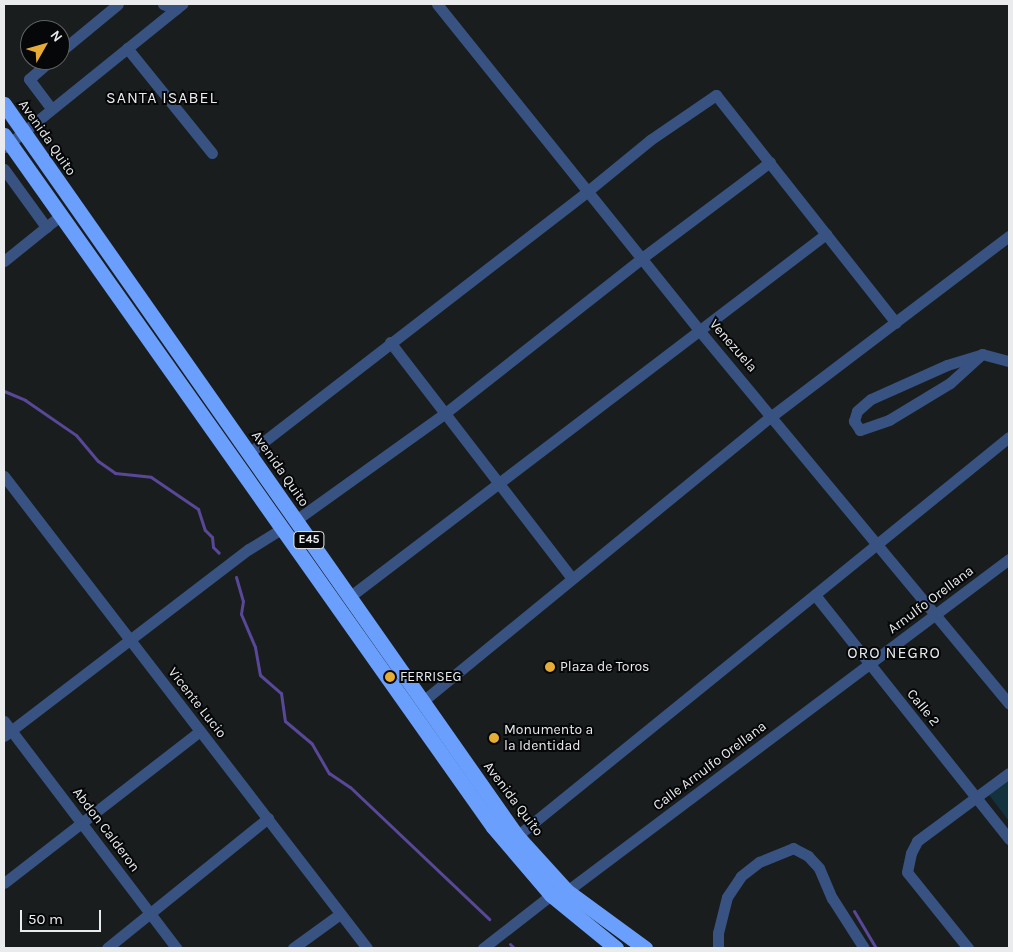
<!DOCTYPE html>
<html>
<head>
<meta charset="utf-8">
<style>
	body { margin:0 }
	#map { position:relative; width:1013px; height:952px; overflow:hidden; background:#1a1d1e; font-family:Karla,sans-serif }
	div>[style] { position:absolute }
	.green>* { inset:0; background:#14313e }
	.stream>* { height:3px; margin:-1.5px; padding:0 1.5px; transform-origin:1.5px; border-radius:1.5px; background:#594798 }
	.minor>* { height:11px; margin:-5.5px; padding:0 5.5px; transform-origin:5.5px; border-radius:5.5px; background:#385382 }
	.highway>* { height:15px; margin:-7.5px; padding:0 7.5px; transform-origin:7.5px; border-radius:7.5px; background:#6a9ffd }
	.dots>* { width:14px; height:14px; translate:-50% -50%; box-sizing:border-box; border:2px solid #060708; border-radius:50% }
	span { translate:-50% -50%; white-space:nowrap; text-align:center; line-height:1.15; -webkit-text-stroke:4px #060708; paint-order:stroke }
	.shield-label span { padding:1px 4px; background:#060708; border:1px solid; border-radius:4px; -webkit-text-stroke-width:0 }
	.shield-label { font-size:12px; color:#e9ebec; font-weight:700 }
	.street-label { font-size:14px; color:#e9ebec }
	.poi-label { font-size:14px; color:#e9ebec }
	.left { translate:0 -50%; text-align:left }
	.quarter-label { font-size:16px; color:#e9ebec; letter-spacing:1px }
	.frame { position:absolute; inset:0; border:5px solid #e9ebec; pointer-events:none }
	.north { position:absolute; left:20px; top:20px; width:50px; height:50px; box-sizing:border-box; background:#060708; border:1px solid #616263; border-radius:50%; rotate:52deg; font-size:14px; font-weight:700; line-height:20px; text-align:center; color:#e9ebec }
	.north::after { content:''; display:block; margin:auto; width:18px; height:22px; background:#e5ad35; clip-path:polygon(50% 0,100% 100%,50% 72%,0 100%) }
	.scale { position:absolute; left:20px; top:910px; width:81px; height:22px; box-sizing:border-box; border:2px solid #e9ebec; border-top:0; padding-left:6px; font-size:15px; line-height:18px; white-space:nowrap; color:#e9ebec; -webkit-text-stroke:4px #060708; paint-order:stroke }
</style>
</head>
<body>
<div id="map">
	<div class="green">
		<i style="clip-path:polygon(1009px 779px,1009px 821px,989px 795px)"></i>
	</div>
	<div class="stream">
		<i style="left:4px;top:391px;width:23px;rotate:23deg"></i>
		<i style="left:25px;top:400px;width:62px;rotate:34.5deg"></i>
		<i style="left:76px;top:435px;width:34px;rotate:50deg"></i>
		<i style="left:98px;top:461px;width:21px;rotate:35deg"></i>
		<i style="left:115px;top:473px;width:36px;rotate:6deg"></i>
		<i style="left:151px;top:477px;width:57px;rotate:34.2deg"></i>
		<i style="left:198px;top:509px;width:22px;rotate:72deg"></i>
		<i style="left:205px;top:530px;width:10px;rotate:45deg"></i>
		<i style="left:212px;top:537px;width:10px;rotate:84deg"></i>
		<i style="left:213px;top:547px;width:8px;rotate:45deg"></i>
		<i style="left:236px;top:577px;width:25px;rotate:74deg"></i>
		<i style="left:243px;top:601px;width:13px;rotate:99deg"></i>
		<i style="left:241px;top:614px;width:36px;rotate:67deg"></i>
		<i style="left:255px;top:647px;width:28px;rotate:80deg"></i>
		<i style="left:260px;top:675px;width:28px;rotate:41deg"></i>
		<i style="left:281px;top:693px;width:28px;rotate:82deg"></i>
		<i style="left:285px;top:721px;width:35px;rotate:40deg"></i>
		<i style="left:312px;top:744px;width:34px;rotate:60deg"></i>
		<i style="left:329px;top:773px;width:25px;rotate:34deg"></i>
		<i style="left:350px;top:787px;width:192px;rotate:43.5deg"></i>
		<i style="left:854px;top:911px;width:43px;rotate:59.3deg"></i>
		<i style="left:510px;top:944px;width:6px;rotate:45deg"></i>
	</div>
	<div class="minor">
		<i style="left:163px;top:4px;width:14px;rotate:21deg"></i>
		<i style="left:437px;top:4px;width:417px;rotate:51.2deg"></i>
		<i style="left:698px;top:329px;width:487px;rotate:50.3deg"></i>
		<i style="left:127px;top:48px;width:135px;rotate:51deg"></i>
		<i style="left:60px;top:52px;width:75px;rotate:-39.6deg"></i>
		<i style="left:51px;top:60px;width:29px;rotate:139deg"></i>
		<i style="left:29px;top:79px;width:36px;rotate:53deg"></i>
		<i style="left:5px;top:147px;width:228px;rotate:-38.9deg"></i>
		<i style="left:4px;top:169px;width:72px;rotate:54.1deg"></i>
		<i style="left:4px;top:261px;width:73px;rotate:-38.9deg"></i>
		<i style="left:390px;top:342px;width:297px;rotate:52.4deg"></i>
		<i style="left:982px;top:354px;width:43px;rotate:137.8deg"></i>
		<i style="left:950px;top:383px;width:71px;rotate:148.8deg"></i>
		<i style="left:889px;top:420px;width:31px;rotate:161deg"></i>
		<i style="left:860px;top:430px;width:11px;rotate:-124deg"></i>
		<i style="left:854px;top:421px;width:10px;rotate:-73deg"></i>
		<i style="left:857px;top:411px;width:18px;rotate:-41deg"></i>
		<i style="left:871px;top:399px;width:83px;rotate:-24.1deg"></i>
		<i style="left:947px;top:365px;width:37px;rotate:-17deg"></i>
		<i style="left:982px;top:354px;width:28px;rotate:15deg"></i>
		<i style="left:249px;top:453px;width:430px;rotate:-37.7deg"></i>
		<i style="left:589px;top:190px;width:79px;rotate:-39.3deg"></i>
		<i style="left:650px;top:140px;width:80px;rotate:-34.3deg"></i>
		<i style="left:716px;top:95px;width:290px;rotate:51.7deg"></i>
		<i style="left:4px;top:476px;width:595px;rotate:52.44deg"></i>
		<i style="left:296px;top:520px;width:182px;rotate:-35.6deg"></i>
		<i style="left:444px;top:414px;width:252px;rotate:-38.2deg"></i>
		<i style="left:642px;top:258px;width:160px;rotate:-36.9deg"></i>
		<i style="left:815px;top:595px;width:312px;rotate:51.5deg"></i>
		<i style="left:348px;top:598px;width:601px;rotate:-37.29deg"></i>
		<i style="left:423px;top:701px;width:452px;rotate:-39.3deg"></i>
		<i style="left:773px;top:415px;width:296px;rotate:-37.2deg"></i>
		<i style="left:4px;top:721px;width:285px;rotate:52.8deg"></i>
		<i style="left:4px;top:736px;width:308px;rotate:-37.4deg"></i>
		<i style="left:249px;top:549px;width:40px;rotate:-32deg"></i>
		<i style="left:517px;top:836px;width:633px;rotate:-39.04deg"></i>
		<i style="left:4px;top:883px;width:248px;rotate:-37.8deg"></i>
		<i style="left:567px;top:891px;width:553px;rotate:-36.91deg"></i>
		<i style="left:107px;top:948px;width:207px;rotate:-38.9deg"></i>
		<i style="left:293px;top:948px;width:58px;rotate:-35.9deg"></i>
		<i style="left:483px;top:948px;width:86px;rotate:-37.9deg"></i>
		<i style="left:718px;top:948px;width:15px;rotate:-90deg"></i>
		<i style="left:718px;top:933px;width:37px;rotate:-76deg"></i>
		<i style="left:727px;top:897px;width:25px;rotate:-56deg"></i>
		<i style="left:741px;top:876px;width:23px;rotate:-38deg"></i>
		<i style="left:759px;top:862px;width:37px;rotate:-22deg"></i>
		<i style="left:793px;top:848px;width:17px;rotate:28deg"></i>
		<i style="left:808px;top:856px;width:16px;rotate:47deg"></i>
		<i style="left:819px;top:868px;width:33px;rotate:67deg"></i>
		<i style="left:832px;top:898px;width:59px;rotate:57.4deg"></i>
		<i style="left:968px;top:948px;width:97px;rotate:-128.8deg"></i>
		<i style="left:907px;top:872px;width:19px;rotate:-78deg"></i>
		<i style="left:911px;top:853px;width:13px;rotate:-63deg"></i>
		<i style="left:917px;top:841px;width:114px;rotate:-36.5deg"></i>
	</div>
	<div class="highway">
		<i style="left:4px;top:104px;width:894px;rotate:54.98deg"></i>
		<i style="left:517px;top:836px;width:74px;rotate:47.7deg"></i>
		<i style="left:567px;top:891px;width:97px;rotate:36.2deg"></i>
		<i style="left:4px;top:135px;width:847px;rotate:54.75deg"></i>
		<i style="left:493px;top:827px;width:89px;rotate:49.5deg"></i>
		<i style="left:551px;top:895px;width:84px;rotate:39.2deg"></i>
	</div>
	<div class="dots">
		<i style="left:550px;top:667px;background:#e5ad35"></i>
		<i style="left:390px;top:677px;background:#e5ad35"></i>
		<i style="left:494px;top:738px;background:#e5ad35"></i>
	</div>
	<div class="shield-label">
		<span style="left:309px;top:540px">E45</span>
	</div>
	<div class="street-label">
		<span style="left:47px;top:138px;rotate:55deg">Avenida Quito</span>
		<span style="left:733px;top:346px;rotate:49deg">Venezuela</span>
		<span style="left:280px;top:469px;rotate:55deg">Avenida Quito</span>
		<span style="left:931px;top:600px;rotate:-37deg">Arnulfo Orellana</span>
		<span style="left:197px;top:703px;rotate:52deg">Vicente Lucio</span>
		<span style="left:923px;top:708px;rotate:51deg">Calle 2</span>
		<span style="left:710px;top:766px;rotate:-37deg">Calle Arnulfo Orellana</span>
		<span style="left:513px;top:799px;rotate:53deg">Avenida Quito</span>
		<span style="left:106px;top:830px;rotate:53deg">Abdon Calderon</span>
	</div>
	<div class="poi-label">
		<span class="left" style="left:560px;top:667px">Plaza de Toros</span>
		<span class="left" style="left:400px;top:677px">FERRISEG</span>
		<span class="left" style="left:504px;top:738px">Monumento a<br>la Identidad</span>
	</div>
	<div class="quarter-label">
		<span style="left:162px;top:98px">SANTA ISABEL</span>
		<span style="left:894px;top:653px">ORO NEGRO</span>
	</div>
	<div class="frame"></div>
	<div class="north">N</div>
	<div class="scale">50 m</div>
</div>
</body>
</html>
